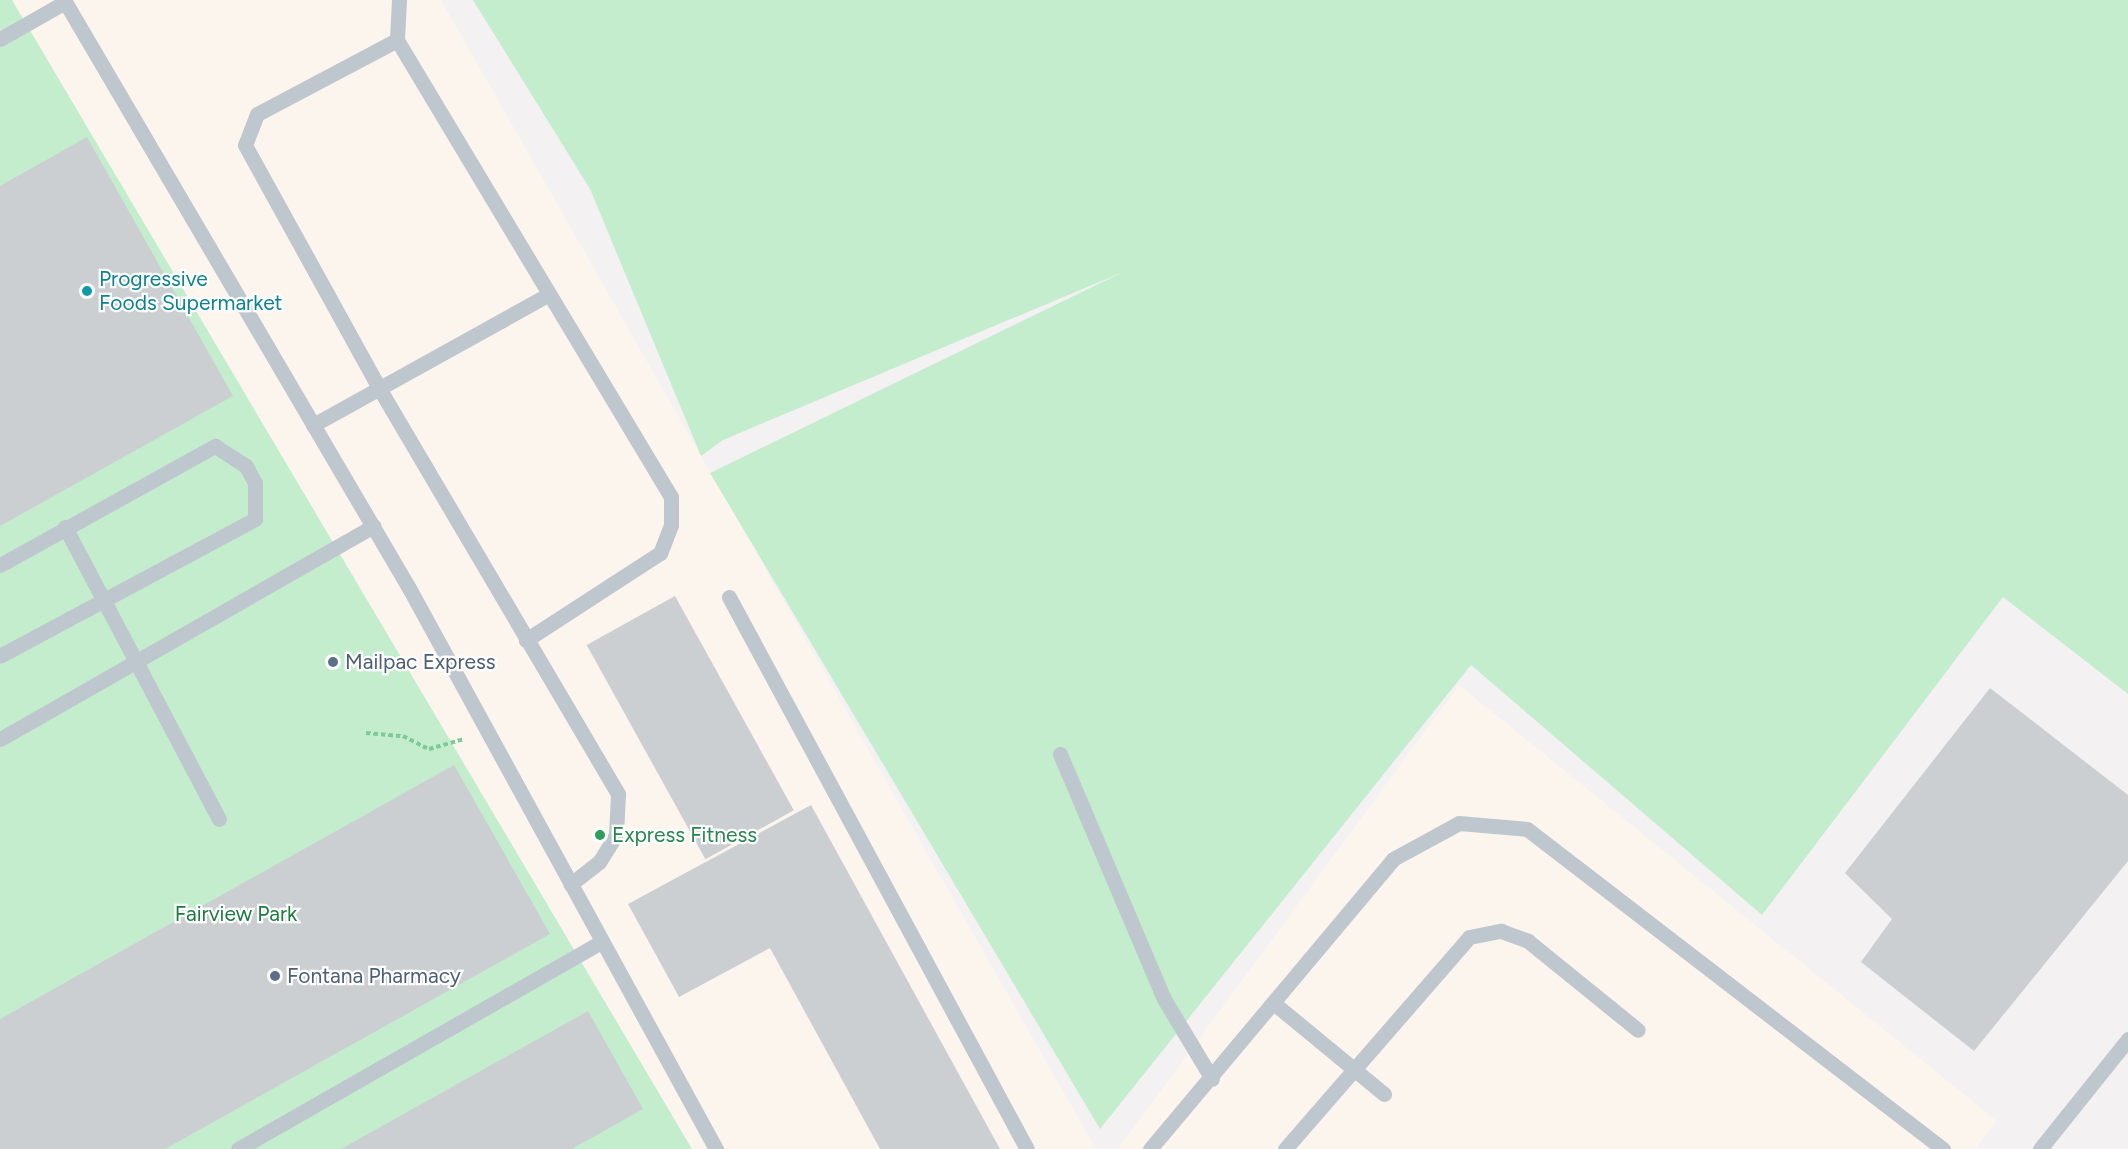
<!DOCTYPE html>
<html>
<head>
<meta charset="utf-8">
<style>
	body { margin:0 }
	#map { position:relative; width:2128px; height:1149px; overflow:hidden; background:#f3f1f2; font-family:Figtree,sans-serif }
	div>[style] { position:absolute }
	.commercial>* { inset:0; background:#fbf5ed }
	.green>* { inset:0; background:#c4edce }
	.building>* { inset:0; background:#cbcfd2; transform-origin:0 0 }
	.path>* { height:4px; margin-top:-2px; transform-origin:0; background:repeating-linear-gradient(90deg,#7ec99a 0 4.5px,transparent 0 7.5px) }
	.service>* { height:15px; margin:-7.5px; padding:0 7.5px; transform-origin:7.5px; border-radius:7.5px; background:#bec7cd }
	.dots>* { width:16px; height:16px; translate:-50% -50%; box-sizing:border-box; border:3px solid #fff; border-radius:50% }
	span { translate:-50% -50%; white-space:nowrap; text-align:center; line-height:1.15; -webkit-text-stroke:4.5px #fff; paint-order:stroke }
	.culture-label { font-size:21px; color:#0d838f }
	.left { translate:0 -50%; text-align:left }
	.service-label { font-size:21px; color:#4e5e75 }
	.leisure-label { font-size:21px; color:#27864d }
	.park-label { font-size:21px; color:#1e7b40 }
</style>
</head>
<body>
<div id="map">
	<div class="commercial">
		<i style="clip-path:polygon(0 0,441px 0,1096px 1149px,0 1149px)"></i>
		<i style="clip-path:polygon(1459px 685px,1997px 1121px,1975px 1149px,1118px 1149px)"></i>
	</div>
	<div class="green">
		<i style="clip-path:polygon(0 0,12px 0,692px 1149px,0 1149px)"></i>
		<i style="clip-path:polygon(473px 0,2128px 0,2128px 694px,2003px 597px,1762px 915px,1471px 665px,1100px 1129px,710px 473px,1123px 272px,723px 440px,701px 456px,590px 189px)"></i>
	</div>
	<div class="building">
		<i style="clip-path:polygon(87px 137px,233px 396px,0 526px,0 186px)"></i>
		<i style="left:675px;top:596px;width:245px;height:101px;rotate:61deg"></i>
		<i style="clip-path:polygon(1990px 688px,2128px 795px,2128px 861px,1974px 1051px,1861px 962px,1892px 919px,1845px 873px)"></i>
		<i style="clip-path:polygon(454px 765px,550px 934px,165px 1149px,0 1149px,0 1019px)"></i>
		<i style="clip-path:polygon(811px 805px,1000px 1149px,880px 1149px,770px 948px,679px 997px,628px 904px)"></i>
		<i style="clip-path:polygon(588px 1011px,643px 1109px,572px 1149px,341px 1149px)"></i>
	</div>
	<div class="path">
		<i style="left:366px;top:733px;width:37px;rotate:5deg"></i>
		<i style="left:403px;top:736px;width:29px;rotate:27deg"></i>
		<i style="left:429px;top:749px;width:35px;rotate:-16deg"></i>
	</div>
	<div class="service">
		<i style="left:64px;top:0;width:682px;rotate:59.6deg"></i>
		<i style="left:409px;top:588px;width:640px;rotate:61.31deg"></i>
		<i style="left:399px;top:0;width:40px;rotate:92.9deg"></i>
		<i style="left:397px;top:40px;width:533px;rotate:59.05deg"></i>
		<i style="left:671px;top:497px;width:28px;rotate:90deg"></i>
		<i style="left:671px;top:525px;width:30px;rotate:111deg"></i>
		<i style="left:660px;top:553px;width:160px;rotate:147deg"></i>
		<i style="left:0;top:39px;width:75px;rotate:-29.6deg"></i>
		<i style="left:397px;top:40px;width:158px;rotate:152.1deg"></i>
		<i style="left:257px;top:114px;width:33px;rotate:111deg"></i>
		<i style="left:245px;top:145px;width:277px;rotate:61.1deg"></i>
		<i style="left:379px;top:388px;width:471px;rotate:59.5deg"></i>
		<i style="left:618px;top:794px;width:41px;rotate:92.8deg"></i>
		<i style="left:616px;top:835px;width:32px;rotate:122deg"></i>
		<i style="left:599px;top:862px;width:36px;rotate:142deg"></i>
		<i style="left:313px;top:425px;width:266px;rotate:-29deg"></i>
		<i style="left:65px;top:527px;width:330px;rotate:62.2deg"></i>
		<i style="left:0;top:565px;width:246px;rotate:-29deg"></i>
		<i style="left:215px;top:446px;width:37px;rotate:33deg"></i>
		<i style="left:246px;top:466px;width:19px;rotate:62deg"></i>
		<i style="left:255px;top:483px;width:36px;rotate:90deg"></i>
		<i style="left:255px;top:519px;width:289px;rotate:151.8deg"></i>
		<i style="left:729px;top:597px;width:627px;rotate:61.64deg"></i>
		<i style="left:0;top:739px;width:430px;rotate:-29.7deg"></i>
		<i style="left:1060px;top:754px;width:266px;rotate:67deg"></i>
		<i style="left:1164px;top:999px;width:93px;rotate:59deg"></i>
		<i style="left:1276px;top:1005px;width:140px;rotate:39.5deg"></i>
		<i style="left:238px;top:1149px;width:419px;rotate:-29.7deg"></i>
		<i style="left:1150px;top:1149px;width:378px;rotate:-50deg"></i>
		<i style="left:1393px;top:859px;width:75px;rotate:-28.6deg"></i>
		<i style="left:1459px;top:823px;width:68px;rotate:5deg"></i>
		<i style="left:1527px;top:829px;width:525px;rotate:37.57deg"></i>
		<i style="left:1285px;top:1149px;width:281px;rotate:-49deg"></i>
		<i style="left:1469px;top:937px;width:33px;rotate:-11deg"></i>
		<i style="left:1501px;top:931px;width:29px;rotate:20deg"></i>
		<i style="left:1528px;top:941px;width:141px;rotate:39deg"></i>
		<i style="left:2040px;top:1149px;width:141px;rotate:-51.3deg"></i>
	</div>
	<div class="dots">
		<i style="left:87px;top:291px;background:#0f9aa8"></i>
		<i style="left:333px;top:662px;background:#5c6f8a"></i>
		<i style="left:600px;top:835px;background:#2e9e5b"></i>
		<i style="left:275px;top:976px;background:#5c6f8a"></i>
	</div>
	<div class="culture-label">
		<span class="left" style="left:99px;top:291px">Progressive<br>Foods Supermarket</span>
	</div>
	<div class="service-label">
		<span class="left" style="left:345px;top:662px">Mailpac Express</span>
		<span class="left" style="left:287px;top:976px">Fontana Pharmacy</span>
	</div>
	<div class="leisure-label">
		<span class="left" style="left:612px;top:835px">Express Fitness</span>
	</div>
	<div class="park-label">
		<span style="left:236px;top:914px">Fairview Park</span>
	</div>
</div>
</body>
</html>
